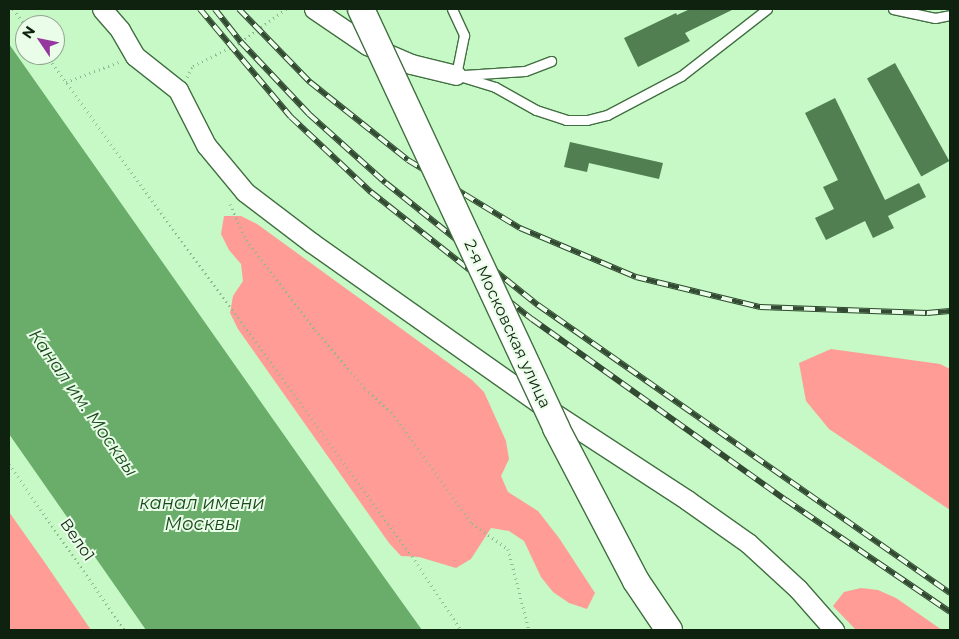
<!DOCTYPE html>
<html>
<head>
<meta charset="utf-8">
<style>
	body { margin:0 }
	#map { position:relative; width:959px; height:639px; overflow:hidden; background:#c6f9c5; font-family:Montserrat,sans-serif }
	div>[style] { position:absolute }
	.forest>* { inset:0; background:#fe9c95 }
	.water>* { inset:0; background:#6aad6a }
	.building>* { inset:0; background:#517f51; transform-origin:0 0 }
	.path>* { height:3px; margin-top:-1.5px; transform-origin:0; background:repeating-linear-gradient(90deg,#8fb88e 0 1px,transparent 0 5px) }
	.roads { filter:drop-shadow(1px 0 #426f42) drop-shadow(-1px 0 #426f42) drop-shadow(0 1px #426f42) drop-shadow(0 -1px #426f42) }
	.lane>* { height:9px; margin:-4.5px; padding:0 4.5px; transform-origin:4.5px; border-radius:4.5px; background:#fff }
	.street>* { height:19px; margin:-9.5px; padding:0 9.5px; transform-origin:9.5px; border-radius:9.5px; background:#fff }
	.rail>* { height:5.5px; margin-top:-2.75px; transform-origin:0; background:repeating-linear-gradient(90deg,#e9fde8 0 11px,#314a31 0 22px); box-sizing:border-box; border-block:1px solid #314a31 }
	.bridges { filter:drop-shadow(1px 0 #426f42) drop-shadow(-1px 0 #426f42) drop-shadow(0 1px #426f42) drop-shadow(0 -1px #426f42) }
	.secondary-bridge>* { height:26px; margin:-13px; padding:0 13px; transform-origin:13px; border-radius:13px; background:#fff }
	span { translate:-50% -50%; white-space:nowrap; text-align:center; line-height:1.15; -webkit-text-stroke:4px #e9fde8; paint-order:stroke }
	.street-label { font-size:16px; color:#0f220f }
	.water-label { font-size:18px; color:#1a491c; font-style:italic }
	.frame { position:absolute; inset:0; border:10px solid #0f220f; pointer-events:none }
	.north { position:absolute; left:15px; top:15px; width:50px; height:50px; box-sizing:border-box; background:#e9fde8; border:1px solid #92a591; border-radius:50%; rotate:304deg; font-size:14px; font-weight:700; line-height:20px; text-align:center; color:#0f220f }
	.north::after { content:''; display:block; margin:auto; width:18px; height:22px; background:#96379f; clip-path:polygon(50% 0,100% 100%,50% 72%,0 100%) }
</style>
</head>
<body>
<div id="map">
	<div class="forest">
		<i style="clip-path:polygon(224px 216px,241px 216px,257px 224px,472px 380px,484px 392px,506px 441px,509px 459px,501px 476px,508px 492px,538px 511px,559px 538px,595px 593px,587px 609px,569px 603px,553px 592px,541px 577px,524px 541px,509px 531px,491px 528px,471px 559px,456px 568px,419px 557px,401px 556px,389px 543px,238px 329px,230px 313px,233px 296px,243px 281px,241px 264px,229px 250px,221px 234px)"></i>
		<i style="clip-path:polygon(831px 349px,940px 364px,950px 369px,950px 510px,829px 429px,806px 401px,799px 363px)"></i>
		<i style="clip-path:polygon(9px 512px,43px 560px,91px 630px,9px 630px)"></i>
		<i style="clip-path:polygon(861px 588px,878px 590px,896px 598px,942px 630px,856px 630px,833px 606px,844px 592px)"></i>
	</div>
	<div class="water">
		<i style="clip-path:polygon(9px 44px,384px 577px,422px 630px,146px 630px,9px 434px)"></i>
	</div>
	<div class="building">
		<i style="clip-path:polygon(690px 9px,734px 9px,685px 33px,690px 41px,638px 67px,624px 38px,676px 13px,677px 15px)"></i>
		<i style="left:895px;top:63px;width:112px;height:32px;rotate:61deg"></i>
		<i style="clip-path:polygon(835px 98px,885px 200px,919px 183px,926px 197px,888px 216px,894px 228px,873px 238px,865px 221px,826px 240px,815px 218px,834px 209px,823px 187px,838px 180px,805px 113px)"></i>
		<i style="clip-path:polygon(570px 142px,663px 163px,659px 179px,589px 163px,587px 172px,564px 167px)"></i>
	</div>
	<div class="path">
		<i style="left:13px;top:9px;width:20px;rotate:53deg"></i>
		<i style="left:46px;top:55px;width:620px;rotate:53.85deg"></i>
		<i style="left:412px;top:556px;width:89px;rotate:56.5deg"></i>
		<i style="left:187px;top:77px;width:13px;rotate:-61deg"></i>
		<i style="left:193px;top:66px;width:54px;rotate:-26.6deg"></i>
		<i style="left:241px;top:42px;width:56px;rotate:-36.3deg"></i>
		<i style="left:66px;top:82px;width:57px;rotate:-20.7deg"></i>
		<i style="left:230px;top:204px;width:39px;rotate:66deg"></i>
		<i style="left:246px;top:240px;width:113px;rotate:52.5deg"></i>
		<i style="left:315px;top:330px;width:77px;rotate:49.2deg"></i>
		<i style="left:365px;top:388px;width:35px;rotate:43deg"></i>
		<i style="left:391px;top:412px;width:137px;rotate:53.9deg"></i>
		<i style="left:472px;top:523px;width:44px;rotate:35.8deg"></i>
		<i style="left:508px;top:549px;width:84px;rotate:75.5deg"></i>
		<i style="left:9px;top:464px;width:203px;rotate:55.1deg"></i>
	</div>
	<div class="roads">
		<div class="lane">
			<i style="left:452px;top:9px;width:29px;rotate:65deg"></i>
			<i style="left:464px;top:35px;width:41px;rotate:101.3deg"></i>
			<i style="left:893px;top:9px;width:43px;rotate:12.1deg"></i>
			<i style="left:935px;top:18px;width:15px;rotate:-11deg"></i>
			<i style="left:456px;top:75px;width:41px;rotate:17.1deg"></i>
			<i style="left:495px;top:87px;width:47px;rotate:29.3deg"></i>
			<i style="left:536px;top:110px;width:32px;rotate:18deg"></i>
			<i style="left:566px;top:120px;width:21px"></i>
			<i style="left:587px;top:120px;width:21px;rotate:-14deg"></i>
			<i style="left:607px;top:115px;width:84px;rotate:-27.8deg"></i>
			<i style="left:681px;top:76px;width:109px;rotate:-37.9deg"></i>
			<i style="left:464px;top:75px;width:61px;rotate:-3.8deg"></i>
			<i style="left:525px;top:71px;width:28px;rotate:-21deg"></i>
		</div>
		<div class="street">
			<i style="left:102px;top:9px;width:28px;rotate:49deg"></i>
			<i style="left:120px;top:30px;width:30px;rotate:60deg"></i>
			<i style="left:135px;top:56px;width:55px;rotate:38.3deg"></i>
			<i style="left:178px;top:90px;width:62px;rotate:63deg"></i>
			<i style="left:206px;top:145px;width:61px;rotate:50.3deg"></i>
			<i style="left:245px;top:192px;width:84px;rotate:37.3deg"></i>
			<i style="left:312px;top:243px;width:283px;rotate:35.2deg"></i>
			<i style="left:543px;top:406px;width:172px;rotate:33.1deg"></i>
			<i style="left:687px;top:500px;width:75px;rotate:35.2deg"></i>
			<i style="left:748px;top:543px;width:68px;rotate:42.6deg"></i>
			<i style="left:798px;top:589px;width:55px;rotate:48.7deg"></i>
			<i style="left:314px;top:9px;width:64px;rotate:34.2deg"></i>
			<i style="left:367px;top:45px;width:48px;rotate:23.4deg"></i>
			<i style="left:411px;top:64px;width:46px;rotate:13.7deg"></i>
		</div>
	</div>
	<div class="rail">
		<i style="left:200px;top:9px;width:141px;rotate:49.9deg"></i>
		<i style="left:291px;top:117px;width:110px;rotate:43.2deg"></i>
		<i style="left:371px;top:192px;width:205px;rotate:38.3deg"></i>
		<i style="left:532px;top:319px;width:312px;rotate:35.5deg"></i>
		<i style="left:786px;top:500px;width:199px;rotate:34.3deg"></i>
		<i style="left:215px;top:9px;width:42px;rotate:51.8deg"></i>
		<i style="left:241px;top:42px;width:99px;rotate:46.6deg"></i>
		<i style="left:309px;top:114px;width:103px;rotate:41.9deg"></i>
		<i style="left:386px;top:183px;width:195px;rotate:38.8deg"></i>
		<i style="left:538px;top:305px;width:503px;rotate:34.95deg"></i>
		<i style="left:239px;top:9px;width:102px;rotate:45.8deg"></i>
		<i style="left:310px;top:82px;width:125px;rotate:38.5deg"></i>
		<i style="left:408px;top:160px;width:131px;rotate:31.3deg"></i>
		<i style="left:520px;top:228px;width:126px;rotate:22.9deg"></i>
		<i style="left:636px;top:277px;width:128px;rotate:13.6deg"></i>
		<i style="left:760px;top:307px;width:167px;rotate:2.1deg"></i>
		<i style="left:927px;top:313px;width:23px;rotate:-5deg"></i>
	</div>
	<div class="bridges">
		<div class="secondary-bridge">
			<i style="left:361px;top:9px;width:462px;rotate:65deg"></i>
			<i style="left:556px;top:428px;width:173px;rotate:62.4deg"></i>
			<i style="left:636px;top:581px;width:59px;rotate:56deg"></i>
		</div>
	</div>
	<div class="street-label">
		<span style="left:507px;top:324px;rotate:65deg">2-я Московская улица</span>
		<span style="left:77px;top:540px;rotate:55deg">Вело1</span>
	</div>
	<div class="water-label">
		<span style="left:83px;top:403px;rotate:55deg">Канал им. Москвы</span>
		<span style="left:202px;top:514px">канал имени<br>Москвы</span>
	</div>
	<div class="frame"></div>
	<div class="north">N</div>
</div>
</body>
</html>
